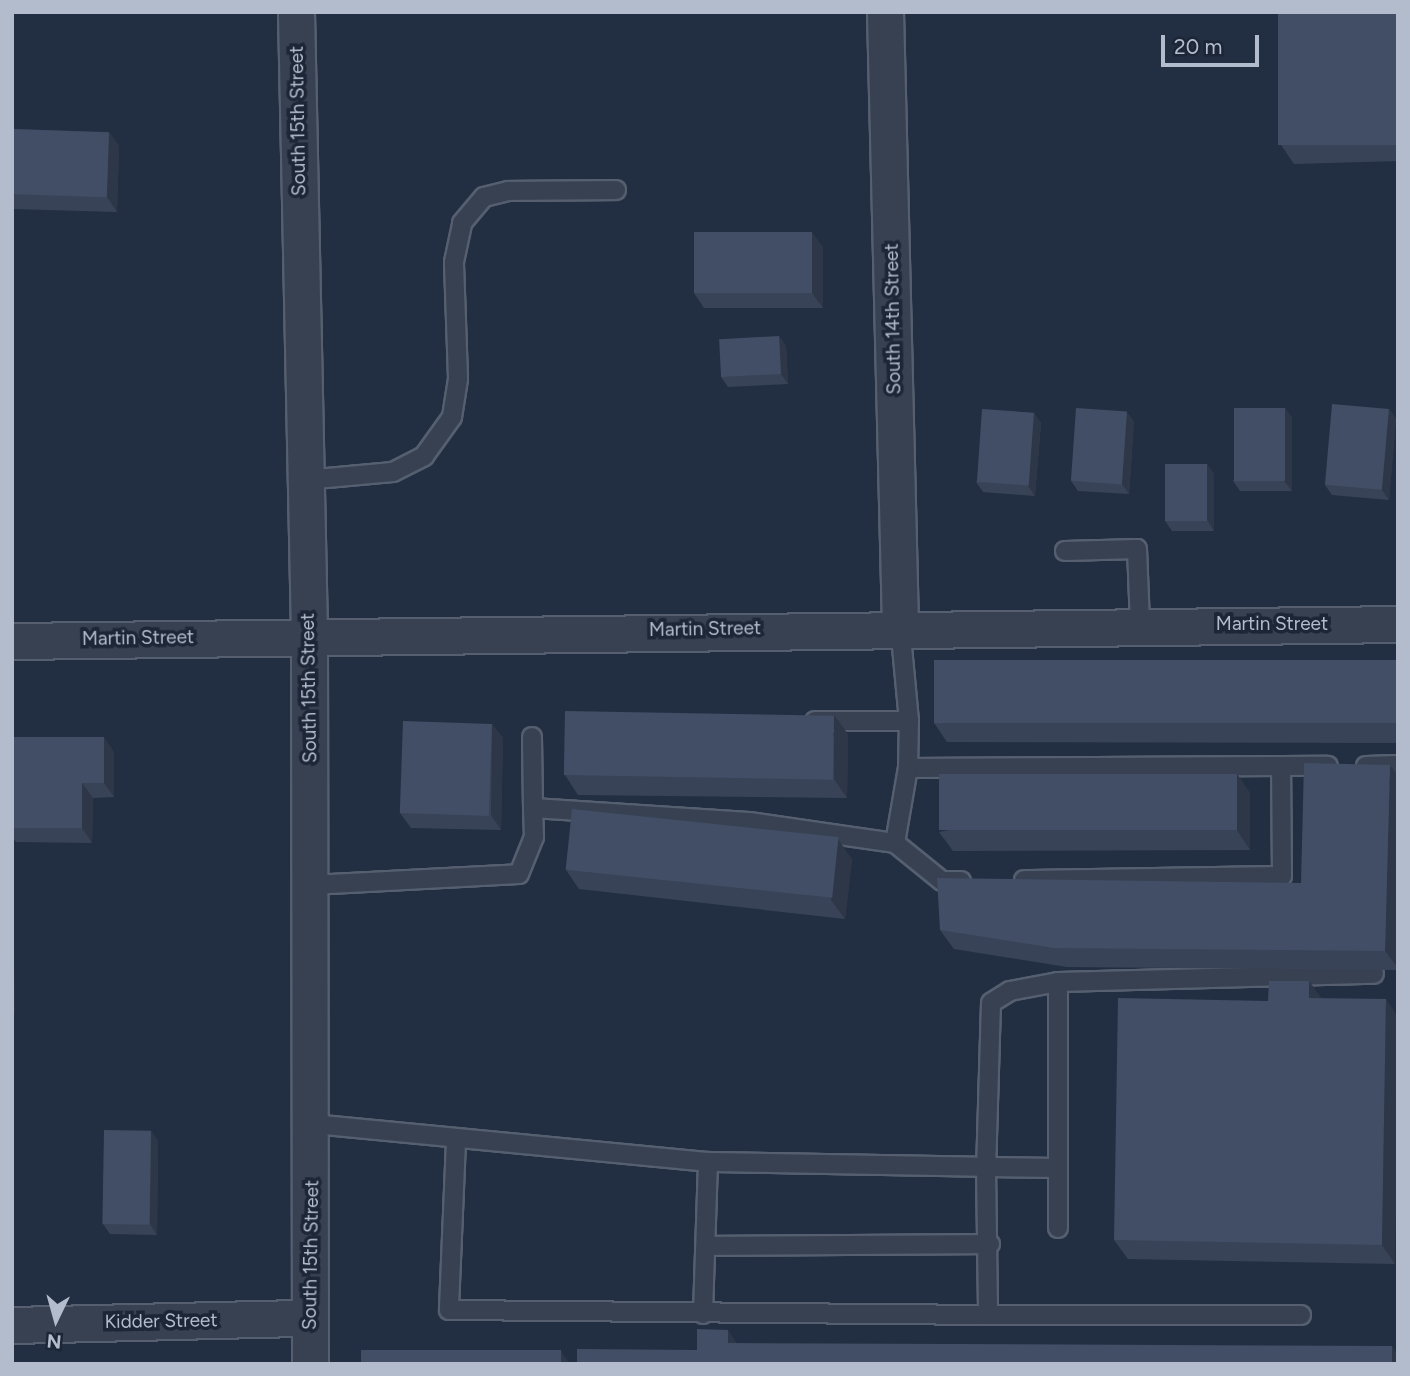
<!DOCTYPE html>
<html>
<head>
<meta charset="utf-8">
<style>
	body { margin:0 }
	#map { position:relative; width:1410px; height:1376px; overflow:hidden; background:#222f42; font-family:Figtree,sans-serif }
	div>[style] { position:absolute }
	.roads { filter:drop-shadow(2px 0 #555f6f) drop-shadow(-2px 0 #555f6f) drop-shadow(0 2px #555f6f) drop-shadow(0 -2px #555f6f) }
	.lane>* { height:18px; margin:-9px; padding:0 9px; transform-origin:9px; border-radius:9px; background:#374152 }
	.street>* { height:35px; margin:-17.5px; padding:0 17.5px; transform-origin:17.5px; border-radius:17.5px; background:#374152 }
	.wall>* { inset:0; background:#384357 }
	.shaded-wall>* { inset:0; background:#2e3747 }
	.building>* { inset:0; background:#414e65; transform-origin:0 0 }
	span { translate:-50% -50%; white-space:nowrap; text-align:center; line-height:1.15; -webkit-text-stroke:7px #1c2637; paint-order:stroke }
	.street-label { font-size:19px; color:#b3bccc }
	.frame { position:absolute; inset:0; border:14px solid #b3bccc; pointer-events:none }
	.north { position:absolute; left:21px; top:1285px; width:70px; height:70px; -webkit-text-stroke:5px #1c2637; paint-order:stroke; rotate:185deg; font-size:19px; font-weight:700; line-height:28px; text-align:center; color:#b3bccc }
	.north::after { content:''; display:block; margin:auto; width:24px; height:32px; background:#b3bccc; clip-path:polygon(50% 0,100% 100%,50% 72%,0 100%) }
	.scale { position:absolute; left:1161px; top:35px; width:98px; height:32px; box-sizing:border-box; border:4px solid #b3bccc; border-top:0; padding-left:9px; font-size:21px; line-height:24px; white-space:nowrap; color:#b3bccc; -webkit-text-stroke:5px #1c2637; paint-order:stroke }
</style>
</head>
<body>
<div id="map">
	<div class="roads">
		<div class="lane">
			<i style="left:305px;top:480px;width:88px;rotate:-5.2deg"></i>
			<i style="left:393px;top:472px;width:35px;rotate:-27deg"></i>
			<i style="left:424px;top:456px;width:48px;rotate:-54.3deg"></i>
			<i style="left:452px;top:417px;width:39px;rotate:-81deg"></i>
			<i style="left:458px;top:378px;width:116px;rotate:-92deg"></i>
			<i style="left:454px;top:262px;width:40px;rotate:-78deg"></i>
			<i style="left:462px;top:223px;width:34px;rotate:-50deg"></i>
			<i style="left:484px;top:197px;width:25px;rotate:-14deg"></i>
			<i style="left:508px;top:191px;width:108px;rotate:-0.5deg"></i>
			<i style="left:1065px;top:551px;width:72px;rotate:-1.6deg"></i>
			<i style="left:1137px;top:549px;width:76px;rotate:87.7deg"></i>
			<i style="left:815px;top:721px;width:94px"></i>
			<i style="left:532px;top:737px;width:71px;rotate:89.2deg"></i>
			<i style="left:1366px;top:766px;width:32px;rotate:-2deg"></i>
			<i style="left:908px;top:768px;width:420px;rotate:-0.3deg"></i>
			<i style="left:895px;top:843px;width:60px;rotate:39deg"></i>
			<i style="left:942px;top:881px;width:19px"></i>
			<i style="left:1024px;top:880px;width:258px;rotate:-0.9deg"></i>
			<i style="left:1282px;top:876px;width:110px;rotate:-90.5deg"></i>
			<i style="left:311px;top:885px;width:208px;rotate:-3deg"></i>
			<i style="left:519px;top:874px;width:40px;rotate:-68deg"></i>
			<i style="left:534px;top:837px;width:29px;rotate:-92deg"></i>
			<i style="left:533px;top:808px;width:216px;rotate:3.7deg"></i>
			<i style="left:749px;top:822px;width:148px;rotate:8.2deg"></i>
			<i style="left:895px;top:843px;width:76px;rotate:-80.2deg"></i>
			<i style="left:908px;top:768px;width:47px;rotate:-88.8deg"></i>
			<i style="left:909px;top:721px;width:95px;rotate:-95.4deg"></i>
			<i style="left:1058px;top:982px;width:49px;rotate:169.4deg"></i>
			<i style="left:1010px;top:991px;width:22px;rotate:148deg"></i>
			<i style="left:991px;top:1003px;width:164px;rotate:91.7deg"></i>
			<i style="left:986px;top:1167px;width:72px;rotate:0.8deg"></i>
			<i style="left:1058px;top:1168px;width:60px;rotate:90deg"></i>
			<i style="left:313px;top:1124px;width:397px;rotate:5.5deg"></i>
			<i style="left:708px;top:1162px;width:152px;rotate:91.9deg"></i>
			<i style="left:456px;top:1141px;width:169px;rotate:92.4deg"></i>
			<i style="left:449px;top:1310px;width:539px;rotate:0.53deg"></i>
			<i style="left:708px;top:1162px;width:278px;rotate:1deg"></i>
			<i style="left:986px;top:1167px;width:148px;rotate:89.2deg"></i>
			<i style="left:988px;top:1315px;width:313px"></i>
			<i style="left:1058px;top:1168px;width:186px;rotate:-90deg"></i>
			<i style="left:1058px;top:982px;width:316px;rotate:-1.5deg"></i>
			<i style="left:706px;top:1246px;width:284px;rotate:-0.4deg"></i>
		</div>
		<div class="street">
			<i style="left:296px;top:12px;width:623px;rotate:88.8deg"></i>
			<i style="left:309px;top:635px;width:729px;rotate:89.92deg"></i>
			<i style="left:885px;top:12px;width:614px;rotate:88.6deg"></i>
			<i style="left:12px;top:641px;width:1386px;rotate:-0.7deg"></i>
			<i style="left:12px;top:1325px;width:297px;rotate:-1.4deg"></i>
		</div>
	</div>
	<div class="wall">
		<i style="clip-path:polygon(1398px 12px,1398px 161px,1294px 164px,1281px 145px)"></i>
		<i style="clip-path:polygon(12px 129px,109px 132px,119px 146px,117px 212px,12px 209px)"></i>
		<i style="clip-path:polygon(823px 247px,823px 308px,704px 308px,694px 293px)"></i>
		<i style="clip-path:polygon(779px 336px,786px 346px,788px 384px,728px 387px,721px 377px)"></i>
		<i style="clip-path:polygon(1285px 408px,1292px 418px,1292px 491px,1240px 491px,1233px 481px)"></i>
		<i style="clip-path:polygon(1389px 409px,1396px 419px,1389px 500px,1332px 495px,1325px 485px)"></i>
		<i style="clip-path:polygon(1127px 412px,1134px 422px,1129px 494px,1078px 491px,1071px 481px)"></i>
		<i style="clip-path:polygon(1034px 413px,1041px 423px,1035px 496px,983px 492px,976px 482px)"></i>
		<i style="clip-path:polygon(1207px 464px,1214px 474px,1214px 531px,1172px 531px,1165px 521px)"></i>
		<i style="clip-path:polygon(1398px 661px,1398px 743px,947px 742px,934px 723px)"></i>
		<i style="clip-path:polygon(492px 724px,503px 738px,501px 830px,411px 828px,400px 813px)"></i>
		<i style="clip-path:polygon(848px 734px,847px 798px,578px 795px,565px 775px)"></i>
		<i style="clip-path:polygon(12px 737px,114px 752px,114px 797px,93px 798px,92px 843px,16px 842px,12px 837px)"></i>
		<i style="clip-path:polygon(1237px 774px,1250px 793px,1250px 850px,953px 851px,939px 832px)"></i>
		<i style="clip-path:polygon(1398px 776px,1398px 970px,1067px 967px,954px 949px,940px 930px,1301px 883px)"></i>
		<i style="clip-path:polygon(852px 859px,845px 919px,579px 889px,566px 870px)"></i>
		<i style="clip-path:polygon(1268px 1001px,1395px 1264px,1128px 1259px,1114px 1240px)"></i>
		<i style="clip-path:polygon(151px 1131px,158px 1141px,157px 1235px,110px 1234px,103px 1224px)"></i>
	</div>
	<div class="shaded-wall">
		<i style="clip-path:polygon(109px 132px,119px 146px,117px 212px,107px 197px)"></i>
		<i style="clip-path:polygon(812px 232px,823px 247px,823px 308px,812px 293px)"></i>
		<i style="clip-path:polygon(779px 336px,786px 346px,788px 384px,781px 374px)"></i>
		<i style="clip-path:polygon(1285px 408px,1292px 418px,1292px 491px,1284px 481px)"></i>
		<i style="clip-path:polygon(1389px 409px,1396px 419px,1389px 500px,1382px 490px)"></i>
		<i style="clip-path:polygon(1127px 412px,1134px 422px,1129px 494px,1122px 484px)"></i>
		<i style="clip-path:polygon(1034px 413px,1041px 423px,1035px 496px,1028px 486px)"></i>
		<i style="clip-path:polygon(1207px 464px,1214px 474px,1214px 531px,1207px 520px)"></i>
		<i style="clip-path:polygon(834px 715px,848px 734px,847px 798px,834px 779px)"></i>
		<i style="clip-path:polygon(492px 724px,503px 738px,501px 830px,491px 815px)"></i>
		<i style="clip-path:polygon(104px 737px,114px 752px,114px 797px,104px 783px)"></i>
		<i style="clip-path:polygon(1390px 765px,1398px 776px,1398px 968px,1385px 951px)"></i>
		<i style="clip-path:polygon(1237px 774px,1250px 793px,1250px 850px,1237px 830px)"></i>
		<i style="clip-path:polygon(82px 783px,93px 798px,92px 843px,82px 828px)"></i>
		<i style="clip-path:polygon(838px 839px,852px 859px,845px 919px,831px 900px)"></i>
		<i style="clip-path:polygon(12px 949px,14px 951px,15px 1014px,12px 1010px)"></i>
		<i style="clip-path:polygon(1309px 981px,1323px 1000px,1309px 998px)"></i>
		<i style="clip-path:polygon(1386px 999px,1398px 1017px,1398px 1105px,1395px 1264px,1382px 1245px)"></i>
		<i style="clip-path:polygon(151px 1131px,158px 1141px,157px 1235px,150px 1224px)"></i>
		<i style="clip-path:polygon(728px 1330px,741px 1349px,728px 1343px)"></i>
		<i style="clip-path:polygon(1392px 1346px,1398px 1355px,1398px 1364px,1392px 1364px)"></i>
		<i style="clip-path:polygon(561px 1351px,570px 1364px,561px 1364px)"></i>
	</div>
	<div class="building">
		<i style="left:1278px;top:12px;width:120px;height:133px"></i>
		<i style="left:12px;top:129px;width:97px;height:65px;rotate:2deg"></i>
		<i style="left:694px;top:232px;width:118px;height:61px"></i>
		<i style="left:779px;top:336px;width:38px;height:60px;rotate:87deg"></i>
		<i style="left:1332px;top:404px;width:57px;height:81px;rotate:5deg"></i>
		<i style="left:1076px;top:408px;width:51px;height:73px;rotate:4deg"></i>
		<i style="left:1234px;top:408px;width:51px;height:73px"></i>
		<i style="left:982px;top:409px;width:52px;height:73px;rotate:4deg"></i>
		<i style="left:1165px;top:464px;width:42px;height:57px"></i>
		<i style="left:934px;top:660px;width:464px;height:63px"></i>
		<i style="left:565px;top:711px;width:269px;height:64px;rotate:1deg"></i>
		<i style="left:403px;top:721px;width:89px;height:92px;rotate:2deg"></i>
		<i style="clip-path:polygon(12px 737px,104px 737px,104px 783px,82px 783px,82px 828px,12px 828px)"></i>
		<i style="clip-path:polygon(1304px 763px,1390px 765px,1385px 951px,1054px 948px,940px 930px,937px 878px,1301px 883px)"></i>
		<i style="left:1237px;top:774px;width:56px;height:298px;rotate:90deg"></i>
		<i style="left:572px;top:809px;width:268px;height:61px;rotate:6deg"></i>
		<i style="clip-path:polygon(1269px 981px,1309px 981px,1309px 998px,1386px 999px,1382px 1245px,1114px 1240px,1118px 998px,1268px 1001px)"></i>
		<i style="left:104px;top:1130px;width:47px;height:94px;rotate:1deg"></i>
		<i style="clip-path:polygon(697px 1329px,728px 1330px,728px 1343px,1392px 1346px,1392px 1364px,577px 1364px,577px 1349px,697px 1350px)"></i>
		<i style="left:361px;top:1350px;width:200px;height:14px"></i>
	</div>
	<div class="street-label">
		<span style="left:298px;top:121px;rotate:-91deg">South 15th Street</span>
		<span style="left:893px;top:319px;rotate:-91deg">South 14th Street</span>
		<span style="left:1272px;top:624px">Martin Street</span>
		<span style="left:705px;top:629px;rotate:-1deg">Martin Street</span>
		<span style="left:138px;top:638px;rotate:-1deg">Martin Street</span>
		<span style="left:309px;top:688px;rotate:-91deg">South 15th Street</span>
		<span style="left:311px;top:1255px;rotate:-89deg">South 15th Street</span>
		<span style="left:161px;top:1321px;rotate:-1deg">Kidder Street</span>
	</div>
	<div class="frame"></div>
	<div class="north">N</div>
	<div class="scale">20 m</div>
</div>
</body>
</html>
